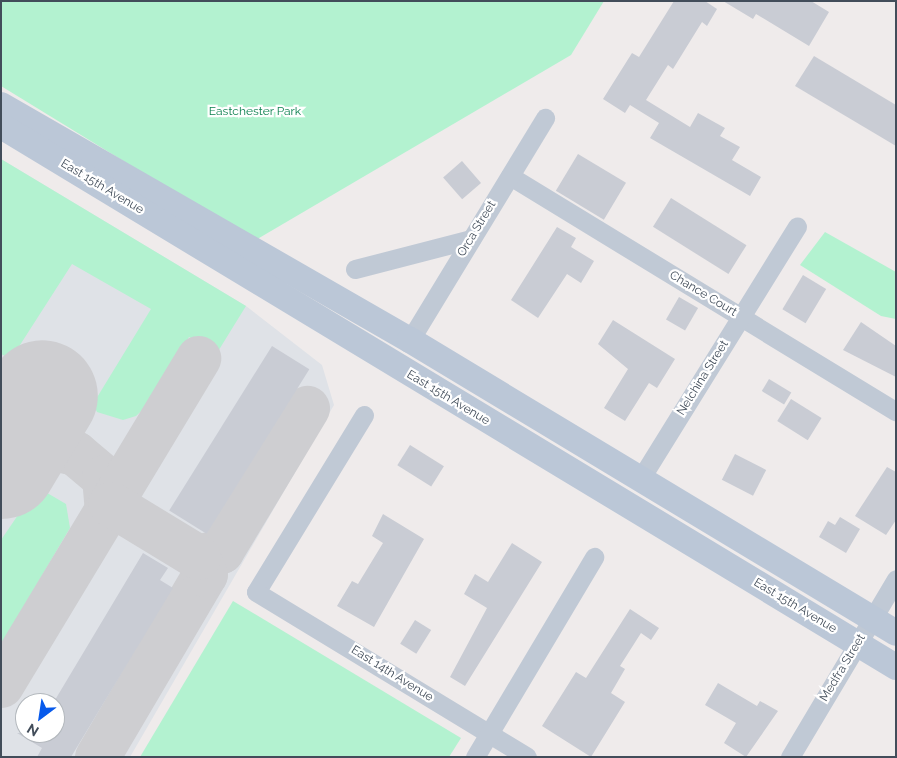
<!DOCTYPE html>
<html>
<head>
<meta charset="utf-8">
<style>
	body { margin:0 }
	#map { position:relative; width:897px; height:758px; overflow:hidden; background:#efebeb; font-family:Raleway,sans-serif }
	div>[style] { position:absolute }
	.airport>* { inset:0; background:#dfe2e7 }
	.green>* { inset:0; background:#b3f2d0 }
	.taxiway>* { height:45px; margin:-22.5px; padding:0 22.5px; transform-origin:22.5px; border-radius:22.5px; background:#ceced1 }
	.runway>* { height:111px; margin:-55.5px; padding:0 55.5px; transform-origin:55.5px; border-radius:55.5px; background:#ceced1 }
	.building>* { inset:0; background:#c9ccd4; transform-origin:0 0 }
	.minor>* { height:19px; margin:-9.5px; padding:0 9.5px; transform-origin:9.5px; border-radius:9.5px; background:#c0c9d5 }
	.secondary>* { height:26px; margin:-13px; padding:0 13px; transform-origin:13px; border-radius:13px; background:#bbc7d7 }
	span { translate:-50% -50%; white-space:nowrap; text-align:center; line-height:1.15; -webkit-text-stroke:4.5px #fff; paint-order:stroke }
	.park-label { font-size:12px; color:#0e8150 }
	.street-label { font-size:12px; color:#424d5a }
	.frame { position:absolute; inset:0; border:2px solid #424d5a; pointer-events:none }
	.north { position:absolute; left:15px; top:693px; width:50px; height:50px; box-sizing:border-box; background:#fff; border:1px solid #b3b8bd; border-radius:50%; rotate:211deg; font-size:14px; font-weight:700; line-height:20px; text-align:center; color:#424d5a }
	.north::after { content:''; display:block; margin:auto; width:18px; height:22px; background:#085aeb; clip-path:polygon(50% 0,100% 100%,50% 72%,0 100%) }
</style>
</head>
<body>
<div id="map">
	<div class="airport">
		<i style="clip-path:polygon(evenodd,1px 159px,246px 306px,322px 365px,334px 405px,130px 757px,1px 757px,1px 159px,25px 703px,55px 703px,55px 733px,25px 733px,25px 703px)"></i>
	</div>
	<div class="green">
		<i style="clip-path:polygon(1px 1px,604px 1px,571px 55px,254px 241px,1px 86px)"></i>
		<i style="clip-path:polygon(1px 159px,246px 306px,217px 353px,189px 337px,148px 405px,136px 416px,123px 420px,97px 412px,93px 404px,151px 309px,72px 264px,11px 359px,1px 354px)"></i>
		<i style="clip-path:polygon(825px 232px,896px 272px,896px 319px,881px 316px,800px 265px)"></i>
		<i style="clip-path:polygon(37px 487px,66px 504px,70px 528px,1px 645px,1px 540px)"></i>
		<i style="clip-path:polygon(233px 601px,461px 738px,449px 757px,140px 757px)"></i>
	</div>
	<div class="taxiway">
		<i style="left:1px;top:466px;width:29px;rotate:-35deg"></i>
		<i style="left:25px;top:449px;width:24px;rotate:-5deg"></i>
		<i style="left:49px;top:447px;width:27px;rotate:13deg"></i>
		<i style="left:75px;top:453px;width:38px;rotate:40deg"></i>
		<i style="left:104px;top:477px;width:32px;rotate:85deg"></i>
		<i style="left:198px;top:557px;width:24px;rotate:-15deg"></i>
		<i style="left:221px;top:551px;width:167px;rotate:-59deg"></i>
		<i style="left:1px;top:685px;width:382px;rotate:-58.9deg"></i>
		<i style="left:97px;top:757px;width:212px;rotate:-59.5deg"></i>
		<i style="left:205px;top:574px;width:18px;rotate:-112deg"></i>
		<i style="left:198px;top:557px;width:102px;rotate:-148.7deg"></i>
	</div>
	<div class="runway">
		<i style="left:1px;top:463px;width:79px;rotate:-58.9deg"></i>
	</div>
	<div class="building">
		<i style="clip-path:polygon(674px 1px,705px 1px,717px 9px,707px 26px,702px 22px,673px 69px,668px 65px,646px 100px,690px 127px,698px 113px,725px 128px,720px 136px,740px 147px,732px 160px,761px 177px,750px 196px,650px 138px,659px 123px,630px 105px,625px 113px,603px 99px,632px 53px,639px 57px)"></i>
		<i style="clip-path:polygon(723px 1px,811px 1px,829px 12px,809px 46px,756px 14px,753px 19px)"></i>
		<i style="clip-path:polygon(814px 56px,896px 105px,896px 146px,795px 86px)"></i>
		<i style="left:578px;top:154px;width:56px;height:43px;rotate:31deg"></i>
		<i style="left:462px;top:161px;width:29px;height:25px;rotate:49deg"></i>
		<i style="left:671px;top:198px;width:89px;height:34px;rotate:32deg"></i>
		<i style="clip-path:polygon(557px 227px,576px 238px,571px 247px,594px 261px,581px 283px,567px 274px,538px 318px,511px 300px)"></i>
		<i style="left:803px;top:275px;width:27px;height:40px;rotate:31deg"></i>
		<i style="left:679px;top:297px;width:22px;height:26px;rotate:30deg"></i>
		<i style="clip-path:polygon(613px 320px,675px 359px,657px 388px,649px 383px,625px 421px,604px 408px,628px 369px,598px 344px)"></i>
		<i style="clip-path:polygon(861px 322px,896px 346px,896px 377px,843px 350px)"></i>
		<i style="left:272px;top:346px;width:44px;height:194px;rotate:32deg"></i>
		<i style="left:769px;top:379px;width:26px;height:14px;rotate:31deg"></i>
		<i style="left:791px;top:399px;width:36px;height:26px;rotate:32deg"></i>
		<i style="left:410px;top:445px;width:40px;height:24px;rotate:32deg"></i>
		<i style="left:735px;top:454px;width:35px;height:29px;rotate:27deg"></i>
		<i style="clip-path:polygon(887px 467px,896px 472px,896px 520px,886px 535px,855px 516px)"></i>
		<i style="clip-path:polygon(383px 514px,424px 539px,374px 627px,337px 606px,352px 581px,358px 584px,383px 543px,372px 536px)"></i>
		<i style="clip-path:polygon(840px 517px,860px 529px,846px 553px,819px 537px,828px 521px,835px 525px)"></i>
		<i style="clip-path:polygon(512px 543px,542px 562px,465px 686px,450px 677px,487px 608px,464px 594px,475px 574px,488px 582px)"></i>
		<i style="clip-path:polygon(143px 553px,168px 568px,160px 580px,173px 588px,71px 757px,37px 757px,42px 748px,17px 733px,55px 733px,55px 700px)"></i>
		<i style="clip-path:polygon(630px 609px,659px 628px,651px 640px,641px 633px,620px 666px,625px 669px,611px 693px,625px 702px,591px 757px,542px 726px,576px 672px,586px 678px)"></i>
		<i style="left:415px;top:620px;width:19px;height:28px;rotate:32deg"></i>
		<i style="clip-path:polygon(718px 683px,757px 706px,760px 701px,778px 711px,746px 757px,724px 743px,736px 723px,705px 705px)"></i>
	</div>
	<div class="minor">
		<i style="left:510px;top:176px;width:452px;rotate:31.4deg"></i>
		<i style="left:355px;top:269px;width:120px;rotate:-14.5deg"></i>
		<i style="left:410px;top:340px;width:260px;rotate:-58.7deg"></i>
		<i style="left:364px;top:415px;width:207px;rotate:121.4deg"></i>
		<i style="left:256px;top:592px;width:317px;rotate:31.3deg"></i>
		<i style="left:641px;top:478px;width:296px;rotate:-58.2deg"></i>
		<i style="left:475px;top:757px;width:233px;rotate:-59.2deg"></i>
		<i style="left:790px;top:757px;width:207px;rotate:-59.2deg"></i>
	</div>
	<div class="secondary">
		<i style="left:1px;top:105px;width:472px;rotate:29.9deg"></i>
		<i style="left:410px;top:340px;width:567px;rotate:31.08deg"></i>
		<i style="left:1px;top:126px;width:1046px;rotate:31.15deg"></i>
	</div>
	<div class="park-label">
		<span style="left:255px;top:112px">Eastchester Park</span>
	</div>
	<div class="street-label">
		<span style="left:102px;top:187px;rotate:31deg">East 15th Avenue</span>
		<span style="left:477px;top:229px;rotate:-59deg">Orca Street</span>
		<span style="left:703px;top:294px;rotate:31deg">Chance Court</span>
		<span style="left:703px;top:378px;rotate:-58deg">Nelchina Street</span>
		<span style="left:448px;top:398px;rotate:31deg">East 15th Avenue</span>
		<span style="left:795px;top:606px;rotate:31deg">East 15th Avenue</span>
		<span style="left:843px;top:668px;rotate:-59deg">Medfra Street</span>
		<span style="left:392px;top:674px;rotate:32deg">East 14th Avenue</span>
	</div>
	<div class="frame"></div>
	<div class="north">N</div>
</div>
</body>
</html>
